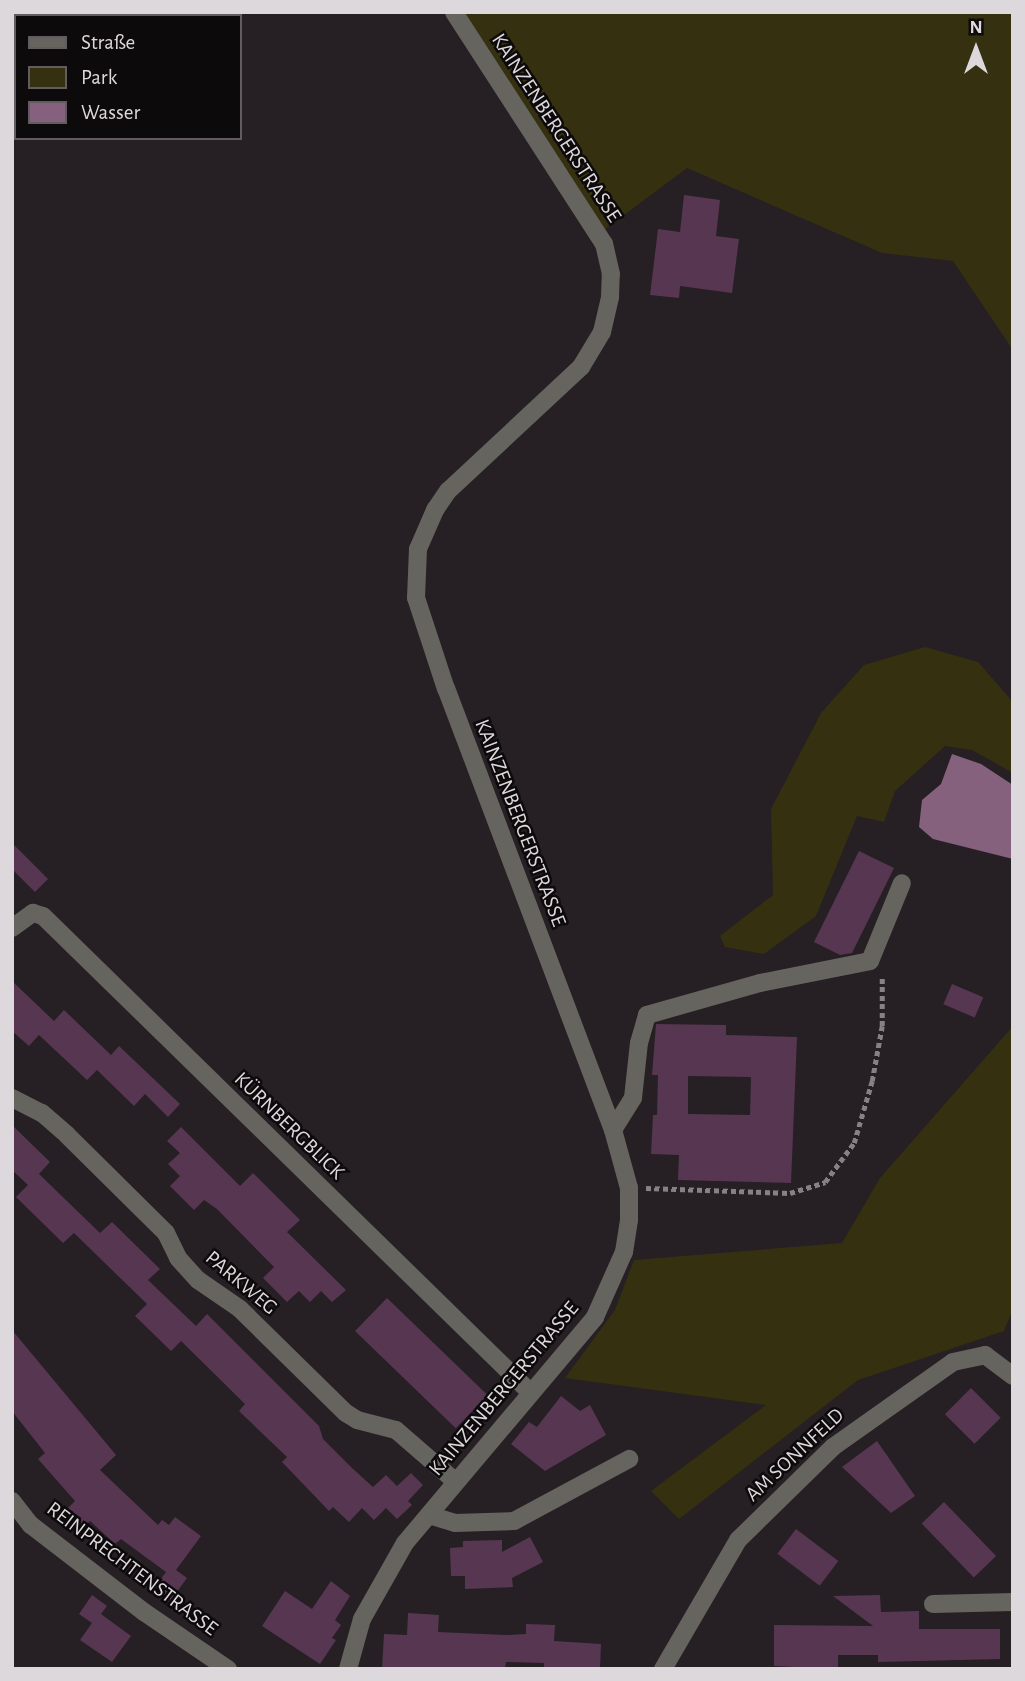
<!DOCTYPE html>
<html>
<head>
<meta charset="utf-8">
<style>
	body { margin:0 }
	#map { position:relative; width:1025px; height:1681px; overflow:hidden; background:#261f24; font-family:"Alegreya Sans",sans-serif }
	div>[style] { position:absolute }
	.green>* { inset:0; background:#35300f }
	.water>* { inset:0; background:#85617d }
	.building>* { inset:0; background:#573651; transform-origin:0 0 }
	.path>* { height:4.5px; margin-top:-2.25px; transform-origin:0; background:repeating-linear-gradient(90deg,#878185 0 5px,transparent 0 8.5px) }
	.minor>* { height:18px; margin:-9px; padding:0 9px; transform-origin:9px; border-radius:9px; background:#65645f }
	span { translate:-50% -50%; white-space:nowrap; text-align:center; line-height:1.15; -webkit-text-stroke:5px #0d0a0c; paint-order:stroke }
	.street-label { font-size:21px; color:#ddd8db }
	.frame { position:absolute; inset:0; border:14px solid #ddd8db; pointer-events:none }
	.legend { position:absolute; left:14px; top:14px; width:228px; height:126px; box-sizing:border-box; background:#0d0a0c; border:2px solid #605c5f; margin:0; padding:9px 12px; list-style:none; font-size:21px; color:#ddd8db }
	.legend li { display:flex; align-items:center; gap:14px; height:35px }
	.legend b { width:35px; border:2px solid #605c5f }
	.north { position:absolute; left:941px; top:14px; width:70px; height:70px; -webkit-text-stroke:5px #0d0a0c; paint-order:stroke; rotate:0deg; font-size:19px; font-weight:700; line-height:28px; text-align:center; color:#ddd8db }
	.north::after { content:''; display:block; margin:auto; width:24px; height:32px; background:#ddd8db; clip-path:polygon(50% 0,100% 100%,50% 72%,0 100%) }
</style>
</head>
<body>
<div id="map">
	<div class="green">
		<i style="clip-path:polygon(462px 12px,1013px 12px,1013px 350px,953px 261px,882px 253px,687px 168px,604px 230px)"></i>
		<i style="clip-path:polygon(925px 647px,978px 662px,1013px 702px,1013px 773px,972px 750px,945px 746px,895px 791px,884px 822px,857px 816px,816px 916px,764px 954px,725px 947px,720px 936px,773px 895px,771px 809px,821px 713px,864px 665px)"></i>
		<i style="clip-path:polygon(1013px 1026px,1013px 1309px,1004px 1331px,858px 1380px,679px 1519px,651px 1491px,766px 1405px,565px 1378px,615px 1310px,634px 1260px,842px 1243px,880px 1178px)"></i>
	</div>
	<div class="water">
		<i style="clip-path:polygon(952px 754px,981px 764px,1013px 785px,1013px 859px,933px 839px,919px 827px,922px 800px,941px 784px)"></i>
	</div>
	<div class="building">
		<i style="clip-path:polygon(684px 195px,720px 200px,716px 236px,739px 239px,732px 293px,680px 286px,679px 298px,650px 295px,658px 229px,680px 232px)"></i>
		<i style="clip-path:polygon(12px 843px,48px 879px,35px 892px,12px 869px)"></i>
		<i style="clip-path:polygon(859px 851px,894px 868px,852px 953px,840px 955px,814px 942px)"></i>
		<i style="clip-path:polygon(12px 981px,54px 1021px,64px 1010px,111px 1055px,119px 1046px,180px 1104px,168px 1117px,145px 1094px,134px 1106px,97px 1070px,87px 1080px,39px 1035px,29px 1046px,12px 1031px)"></i>
		<i style="left:952px;top:984px;width:34px;height:22px;rotate:23deg"></i>
		<i style="clip-path:polygon(evenodd,656px 1024px,726px 1025px,726px 1035px,797px 1037px,791px 1183px,678px 1180px,679px 1155px,651px 1154px,653px 1115px,657px 1115px,658px 1075px,652px 1075px,656px 1024px,688px 1076px,751px 1077px,750px 1115px,688px 1114px,688px 1076px)"></i>
		<i style="clip-path:polygon(12px 1125px,50px 1162px,39px 1174px,100px 1233px,112px 1222px,160px 1269px,148px 1280px,196px 1326px,207px 1314px,319px 1426px,323px 1439px,352px 1468px,373px 1487px,386px 1475px,397px 1486px,411px 1473px,423px 1485px,408px 1501px,412px 1505px,397px 1519px,386px 1508px,374px 1520px,362px 1508px,349px 1522px,333px 1507px,329px 1511px,282px 1462px,287px 1457px,239px 1411px,245px 1404px,181px 1341px,171px 1351px,135px 1316px,147px 1304px,74px 1233px,63px 1243px,16px 1197px,34px 1179px,28px 1185px,12px 1170px)"></i>
		<i style="clip-path:polygon(181px 1127px,240px 1186px,253px 1173px,300px 1220px,287px 1232px,346px 1290px,332px 1302px,321px 1291px,310px 1302px,299px 1291px,287px 1302px,263px 1278px,274px 1267px,217px 1209px,204px 1200px,194px 1210px,170px 1186px,180px 1176px,168px 1164px,180px 1153px,167px 1141px)"></i>
		<i style="left:387px;top:1298px;width:140px;height:46px;rotate:44deg"></i>
		<i style="clip-path:polygon(12px 1330px,116px 1455px,100px 1470px,158px 1525px,162px 1520px,169px 1525px,175px 1517px,201px 1536px,176px 1570px,187px 1578px,171px 1600px,154px 1588px,166px 1572px,121px 1539px,115px 1544px,90px 1521px,81px 1530px,63px 1513px,75px 1501px,38px 1459px,45px 1453px,12px 1411px)"></i>
		<i style="left:971px;top:1388px;width:42px;height:37px;rotate:45deg"></i>
		<i style="clip-path:polygon(561px 1396px,580px 1411px,590px 1405px,606px 1435px,545px 1471px,511px 1444px,529px 1422px,537px 1427px)"></i>
		<i style="clip-path:polygon(877px 1441px,915px 1496px,891px 1513px,842px 1467px)"></i>
		<i style="left:944px;top:1502px;width:75px;height:31px;rotate:46deg"></i>
		<i style="left:796px;top:1529px;width:53px;height:31px;rotate:37deg"></i>
		<i style="clip-path:polygon(530px 1537px,543px 1562px,512px 1578px,513px 1587px,465px 1589px,465px 1576px,451px 1576px,450px 1548px,463px 1547px,463px 1541px,502px 1540px,502px 1552px)"></i>
		<i style="clip-path:polygon(331px 1581px,350px 1596px,335px 1620px,341px 1625px,332px 1638px,336px 1640px,320px 1664px,262px 1626px,285px 1591px,312px 1609px)"></i>
		<i style="clip-path:polygon(92px 1595px,107px 1606px,101px 1614px,131px 1636px,112px 1662px,80px 1640px,92px 1623px,79px 1614px)"></i>
		<i style="clip-path:polygon(880px 1595px,881px 1612px,919px 1611px,919px 1629px,1000px 1629px,1000px 1659px,878px 1662px,878px 1655px,838px 1655px,838px 1669px,774px 1666px,774px 1625px,873px 1626px,833px 1596px)"></i>
		<i style="clip-path:polygon(408px 1613px,439px 1615px,438px 1632px,506px 1635px,526px 1634px,526px 1624px,555px 1625px,554px 1641px,601px 1644px,600px 1669px,544px 1669px,544px 1663px,506px 1662px,505px 1669px,382px 1669px,384px 1634px,407px 1635px)"></i>
	</div>
	<div class="path">
		<i style="left:646px;top:1188px;width:144px;rotate:2deg"></i>
		<i style="left:790px;top:1193px;width:37px;rotate:-17deg"></i>
		<i style="left:825px;top:1182px;width:49px;rotate:-53.4deg"></i>
		<i style="left:854px;top:1143px;width:65px;rotate:-73.8deg"></i>
		<i style="left:872px;top:1081px;width:56px;rotate:-79.7deg"></i>
		<i style="left:882px;top:1026px;width:51px;rotate:-90deg"></i>
	</div>
	<div class="minor">
		<i style="left:12px;top:928px;width:26px;rotate:-36deg"></i>
		<i style="left:33px;top:913px;width:10px;rotate:17deg"></i>
		<i style="left:43px;top:916px;width:682px;rotate:44.35deg"></i>
		<i style="left:12px;top:1098px;width:34px;rotate:27deg"></i>
		<i style="left:42px;top:1113px;width:33px;rotate:41deg"></i>
		<i style="left:67px;top:1135px;width:139px;rotate:44.7deg"></i>
		<i style="left:166px;top:1233px;width:28px;rotate:64deg"></i>
		<i style="left:178px;top:1258px;width:30px;rotate:48deg"></i>
		<i style="left:198px;top:1280px;width:51px;rotate:34.6deg"></i>
		<i style="left:240px;top:1309px;width:148px;rotate:44.5deg"></i>
		<i style="left:346px;top:1413px;width:13px;rotate:32deg"></i>
		<i style="left:357px;top:1420px;width:40px;rotate:14.4deg"></i>
		<i style="left:396px;top:1430px;width:79px;rotate:40.9deg"></i>
		<i style="left:613px;top:1130px;width:38px;rotate:-58deg"></i>
		<i style="left:633px;top:1098px;width:55px;rotate:-83.8deg"></i>
		<i style="left:639px;top:1043px;width:29px;rotate:-74deg"></i>
		<i style="left:647px;top:1015px;width:117px;rotate:-15.8deg"></i>
		<i style="left:760px;top:983px;width:112px;rotate:-11.3deg"></i>
		<i style="left:870px;top:961px;width:84px;rotate:-67.7deg"></i>
		<i style="left:12px;top:1501px;width:31px;rotate:52deg"></i>
		<i style="left:31px;top:1525px;width:143px;rotate:37.6deg"></i>
		<i style="left:144px;top:1612px;width:102px;rotate:34.2deg"></i>
		<i style="left:429px;top:1515px;width:27px;rotate:17deg"></i>
		<i style="left:455px;top:1523px;width:59px;rotate:-1.9deg"></i>
		<i style="left:514px;top:1521px;width:131px;rotate:-28.3deg"></i>
		<i style="left:933px;top:1604px;width:80px;rotate:-1.4deg"></i>
		<i style="left:348px;top:1669px;width:52px;rotate:-74.4deg"></i>
		<i style="left:362px;top:1619px;width:87px;rotate:-60.5deg"></i>
		<i style="left:405px;top:1543px;width:295px;rotate:-49.9deg"></i>
		<i style="left:595px;top:1317px;width:71px;rotate:-66deg"></i>
		<i style="left:624px;top:1252px;width:32px;rotate:-81deg"></i>
		<i style="left:629px;top:1220px;width:32px;rotate:-90deg"></i>
		<i style="left:629px;top:1188px;width:60px;rotate:-105.4deg"></i>
		<i style="left:613px;top:1130px;width:472px;rotate:-110.7deg"></i>
		<i style="left:446px;top:689px;width:96px;rotate:-108.2deg"></i>
		<i style="left:416px;top:598px;width:49px;rotate:-87.7deg"></i>
		<i style="left:418px;top:549px;width:43px;rotate:-66.4deg"></i>
		<i style="left:435px;top:510px;width:23px;rotate:-56deg"></i>
		<i style="left:448px;top:491px;width:182px;rotate:-43deg"></i>
		<i style="left:581px;top:367px;width:41px;rotate:-59deg"></i>
		<i style="left:602px;top:332px;width:36px;rotate:-77deg"></i>
		<i style="left:610px;top:297px;width:23px;rotate:-88deg"></i>
		<i style="left:611px;top:274px;width:31px;rotate:-103deg"></i>
		<i style="left:604px;top:244px;width:276px;rotate:-122.9deg"></i>
		<i style="left:663px;top:1669px;width:149px;rotate:-59.8deg"></i>
		<i style="left:738px;top:1540px;width:133px;rotate:-44.4deg"></i>
		<i style="left:833px;top:1447px;width:147px;rotate:-35.3deg"></i>
		<i style="left:953px;top:1362px;width:33px;rotate:-12deg"></i>
		<i style="left:985px;top:1355px;width:35px;rotate:37deg"></i>
	</div>
	<div class="street-label">
		<span style="left:556px;top:128px;rotate:57deg">KAINZENBERGERSTRASSE</span>
		<span style="left:520px;top:823px;rotate:69deg">KAINZENBERGERSTRASSE</span>
		<span style="left:289px;top:1126px;rotate:44deg">KÜRNBERGBLICK</span>
		<span style="left:241px;top:1283px;rotate:40deg">PARKWEG</span>
		<span style="left:504px;top:1389px;rotate:-50deg">KAINZENBERGERSTRASSE</span>
		<span style="left:795px;top:1455px;rotate:-43deg">AM SONNFELD</span>
		<span style="left:132px;top:1569px;rotate:37deg">REINPRECHTENSTRASSE</span>
	</div>
	<div class="frame"></div>
	<ul class="legend">
	<li><b style="height:9px;background:#65645f"></b>Straße</li>
	<li><b style="height:19px;background:#35300f"></b>Park</li>
	<li><b style="height:19px;background:#85617d"></b>Wasser</li>
	</ul>
	<div class="north">N</div>
</div>
</body>
</html>
